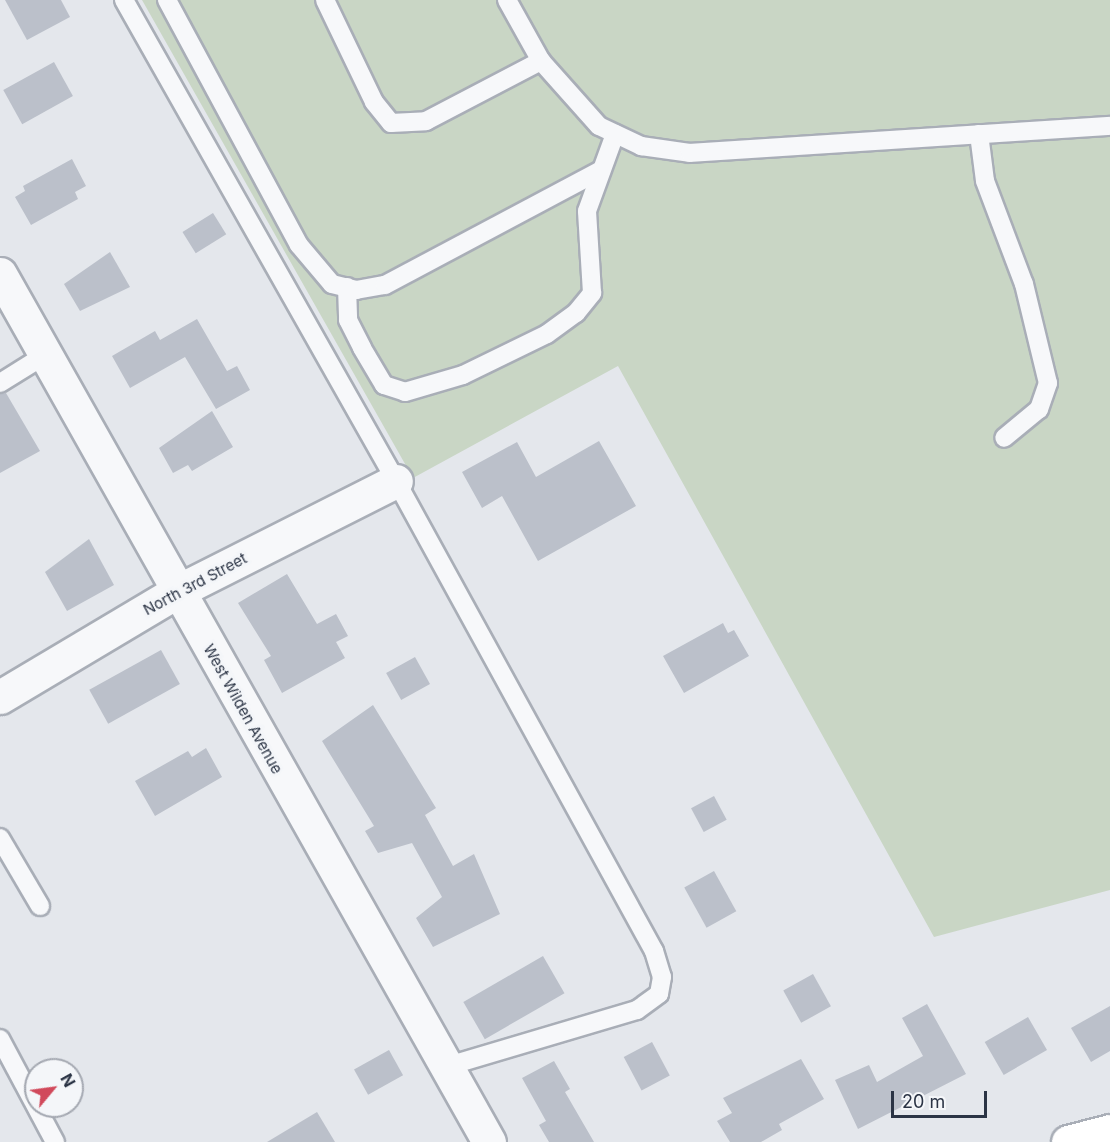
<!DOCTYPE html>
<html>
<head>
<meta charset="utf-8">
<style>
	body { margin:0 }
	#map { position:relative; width:1110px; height:1142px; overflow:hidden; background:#e4e7ec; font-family:Inter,sans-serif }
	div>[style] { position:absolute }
	.green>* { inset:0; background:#c9d6c5 }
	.building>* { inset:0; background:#bbc0ca; transform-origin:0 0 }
	.roads { filter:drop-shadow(2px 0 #a9aeb7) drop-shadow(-2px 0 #a9aeb7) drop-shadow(0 2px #a9aeb7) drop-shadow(0 -2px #a9aeb7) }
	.service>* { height:18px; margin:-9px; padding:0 9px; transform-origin:9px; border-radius:9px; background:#f7f8fa }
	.minor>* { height:33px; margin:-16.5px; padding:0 16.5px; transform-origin:16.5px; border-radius:16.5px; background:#f7f8fa }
	.tertiary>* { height:33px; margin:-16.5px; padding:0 16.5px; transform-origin:16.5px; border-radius:16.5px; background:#f7f8fa }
	.primary>* { height:33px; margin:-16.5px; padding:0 16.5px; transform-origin:16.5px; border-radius:16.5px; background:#fff }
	span { translate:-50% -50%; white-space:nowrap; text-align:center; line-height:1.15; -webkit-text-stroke:6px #f4f6f9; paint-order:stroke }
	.street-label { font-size:15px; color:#2b3445 }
	.north { position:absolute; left:24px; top:1058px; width:60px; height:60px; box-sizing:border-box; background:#f4f6f9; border:2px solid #a4a8b1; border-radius:50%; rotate:61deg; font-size:16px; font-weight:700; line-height:24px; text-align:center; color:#2b3445 }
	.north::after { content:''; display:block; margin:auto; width:21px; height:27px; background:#d1495b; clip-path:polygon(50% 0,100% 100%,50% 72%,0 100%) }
	.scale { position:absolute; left:891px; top:1091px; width:96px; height:27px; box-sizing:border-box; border:3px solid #2b3445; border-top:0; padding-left:8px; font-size:18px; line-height:21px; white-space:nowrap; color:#2b3445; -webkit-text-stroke:4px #f4f6f9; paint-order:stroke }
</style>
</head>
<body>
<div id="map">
	<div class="green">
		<i style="clip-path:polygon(142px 0,1110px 0,1110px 890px,934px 937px,618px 366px,413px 478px)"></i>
	</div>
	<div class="building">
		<i style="clip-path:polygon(5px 0,61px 0,70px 17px,27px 40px)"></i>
		<i style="left:54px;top:62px;width:39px;height:58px;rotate:61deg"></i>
		<i style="clip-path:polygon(72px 159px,86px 186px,75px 192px,78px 199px,31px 225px,15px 197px,25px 191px,23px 186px)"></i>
		<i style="left:213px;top:213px;width:25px;height:36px;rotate:58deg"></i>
		<i style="clip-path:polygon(110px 252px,130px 287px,80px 311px,64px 284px)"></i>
		<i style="clip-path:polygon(197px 319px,227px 371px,237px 366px,250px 390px,216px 409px,185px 357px,130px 388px,112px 356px,155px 331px,160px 340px)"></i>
		<i style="clip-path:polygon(6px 393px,40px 451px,0 473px,0 394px)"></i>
		<i style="clip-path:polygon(212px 411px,233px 447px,192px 471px,188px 465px,173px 473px,159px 448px)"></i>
		<i style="clip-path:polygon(599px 441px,636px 506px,538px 561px,502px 496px,482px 508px,462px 472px,517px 442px,536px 477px)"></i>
		<i style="clip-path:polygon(89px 539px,114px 585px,67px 611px,45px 572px)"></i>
		<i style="clip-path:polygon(287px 574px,317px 624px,336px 614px,348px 636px,336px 642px,345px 658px,282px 693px,264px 660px,271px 656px,238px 603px)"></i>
		<i style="clip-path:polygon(723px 623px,728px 633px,734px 630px,749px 656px,684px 693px,663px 656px)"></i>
		<i style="left:161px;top:650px;width:39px;height:82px;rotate:61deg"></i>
		<i style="left:415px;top:657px;width:31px;height:33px;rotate:61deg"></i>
		<i style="clip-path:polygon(373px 705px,436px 808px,425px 815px,453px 866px,474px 854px,500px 914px,433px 947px,416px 918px,442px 897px,412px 843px,378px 853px,365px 831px,374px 826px,322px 741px)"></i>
		<i style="clip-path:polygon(206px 748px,222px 777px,155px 816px,135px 781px,188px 751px,192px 757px)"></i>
		<i style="left:714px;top:796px;width:27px;height:26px;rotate:62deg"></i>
		<i style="left:714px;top:871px;width:46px;height:34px;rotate:61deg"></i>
		<i style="left:543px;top:956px;width:43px;height:92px;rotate:60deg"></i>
		<i style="left:813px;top:974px;width:37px;height:34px;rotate:61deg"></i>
		<i style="clip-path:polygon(927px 1004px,966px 1074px,858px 1129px,835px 1080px,869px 1065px,877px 1082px,923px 1056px,902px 1018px)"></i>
		<i style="clip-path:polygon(1110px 1006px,1110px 1051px,1091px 1062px,1071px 1028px)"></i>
		<i style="left:1028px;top:1017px;width:38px;height:50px;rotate:60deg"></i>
		<i style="left:652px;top:1042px;width:38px;height:32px;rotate:62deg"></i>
		<i style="left:389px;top:1050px;width:29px;height:40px;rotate:61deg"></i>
		<i style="clip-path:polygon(801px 1059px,824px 1099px,779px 1124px,782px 1130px,761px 1142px,730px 1142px,717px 1121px,732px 1113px,723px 1098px)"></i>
		<i style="clip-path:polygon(554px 1061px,570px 1089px,565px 1092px,594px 1142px,549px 1142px,539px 1125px,546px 1121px,522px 1078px)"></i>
		<i style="clip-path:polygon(317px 1112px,335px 1142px,267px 1142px)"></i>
	</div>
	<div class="roads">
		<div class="service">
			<i style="left:124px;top:0;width:553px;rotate:60.51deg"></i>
			<i style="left:396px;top:481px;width:536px;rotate:61.24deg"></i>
			<i style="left:654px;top:951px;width:27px;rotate:73deg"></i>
			<i style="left:662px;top:977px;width:17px;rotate:100deg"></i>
			<i style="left:659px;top:994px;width:27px;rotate:144deg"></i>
			<i style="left:637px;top:1010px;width:201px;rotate:163.5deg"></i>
			<i style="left:167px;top:0;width:278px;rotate:61.7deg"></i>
			<i style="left:299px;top:245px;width:51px;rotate:49.8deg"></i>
			<i style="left:332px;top:284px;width:25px;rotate:14deg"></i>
			<i style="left:356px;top:290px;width:29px;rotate:-10deg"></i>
			<i style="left:385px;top:285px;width:242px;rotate:-28deg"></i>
			<i style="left:325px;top:0;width:113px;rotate:64.3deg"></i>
			<i style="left:374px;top:102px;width:27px;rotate:51deg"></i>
			<i style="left:391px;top:123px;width:35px;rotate:-3deg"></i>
			<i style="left:426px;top:121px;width:130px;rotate:-27.6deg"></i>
			<i style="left:507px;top:0;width:70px;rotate:60.9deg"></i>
			<i style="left:541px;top:61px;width:87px;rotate:48.3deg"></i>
			<i style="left:599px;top:126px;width:47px;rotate:25.5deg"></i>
			<i style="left:641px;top:146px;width:49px;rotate:8.1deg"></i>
			<i style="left:690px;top:153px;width:421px;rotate:-3.7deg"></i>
			<i style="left:979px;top:134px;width:47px;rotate:82.7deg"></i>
			<i style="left:985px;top:181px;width:110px;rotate:69.3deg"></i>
			<i style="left:1024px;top:284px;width:102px;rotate:76.4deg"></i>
			<i style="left:1048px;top:383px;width:28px;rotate:109deg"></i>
			<i style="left:1039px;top:409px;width:45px;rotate:140.4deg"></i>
			<i style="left:347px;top:287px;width:33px;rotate:88deg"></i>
			<i style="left:348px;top:320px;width:31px;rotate:63deg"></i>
			<i style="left:362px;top:348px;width:43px;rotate:59.3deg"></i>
			<i style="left:384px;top:385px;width:22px;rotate:18deg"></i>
			<i style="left:405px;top:392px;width:60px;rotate:-16.3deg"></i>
			<i style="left:463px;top:375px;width:93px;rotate:-26deg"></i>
			<i style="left:547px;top:334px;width:36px;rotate:-36deg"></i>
			<i style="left:576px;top:313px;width:26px;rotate:-51deg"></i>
			<i style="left:592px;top:293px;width:82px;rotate:-93.5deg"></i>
			<i style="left:587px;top:211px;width:82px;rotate:-70deg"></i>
			<i style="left:0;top:383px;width:53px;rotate:-31.9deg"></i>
			<i style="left:0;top:838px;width:79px;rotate:59.5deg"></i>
			<i style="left:0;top:1039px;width:117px;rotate:61.9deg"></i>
		</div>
		<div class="minor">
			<i style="left:0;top:697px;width:207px;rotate:-30.8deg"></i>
			<i style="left:178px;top:591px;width:244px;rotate:-26.8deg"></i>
		</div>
		<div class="tertiary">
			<i style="left:0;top:274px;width:996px;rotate:60.6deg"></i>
		</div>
		<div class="primary">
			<i style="left:1068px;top:1142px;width:43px;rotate:-14.7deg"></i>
		</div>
	</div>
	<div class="street-label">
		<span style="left:195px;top:584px;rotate:-28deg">North 3rd Street</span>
		<span style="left:243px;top:709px;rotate:61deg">West Wilden Avenue</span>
	</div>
	<div class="north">N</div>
	<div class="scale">20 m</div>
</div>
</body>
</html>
